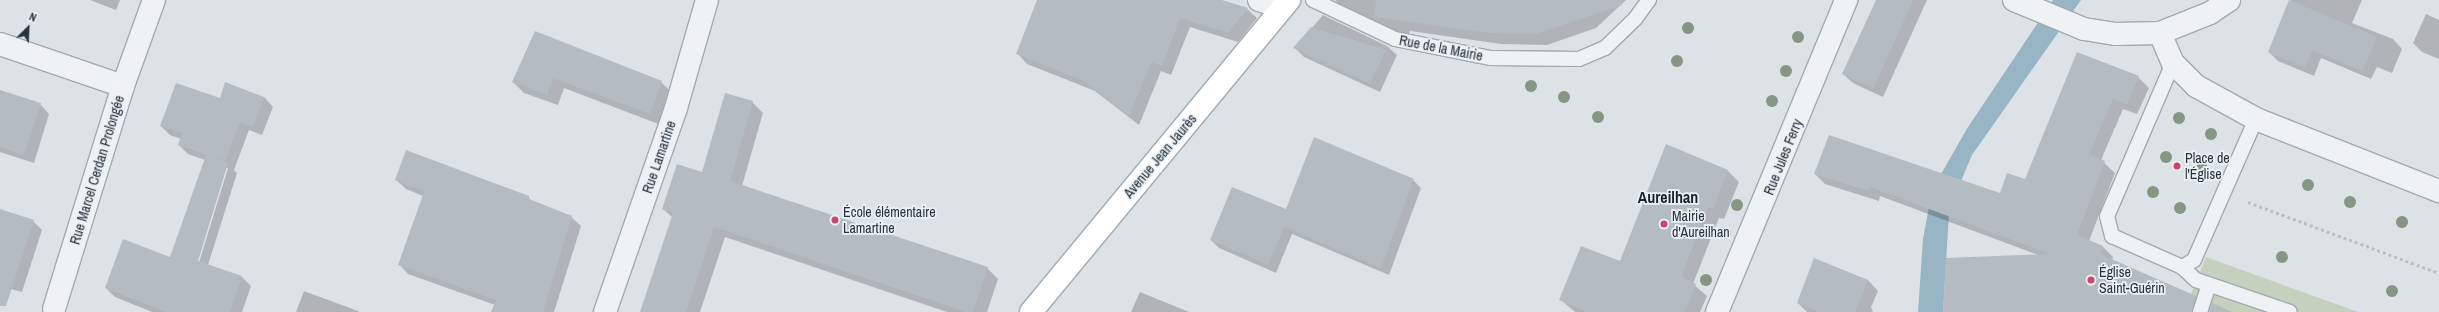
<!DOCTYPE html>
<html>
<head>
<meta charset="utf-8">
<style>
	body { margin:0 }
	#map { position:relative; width:2439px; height:312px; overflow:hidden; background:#dce2e6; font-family:"Archivo Narrow",sans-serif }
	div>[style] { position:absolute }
	.green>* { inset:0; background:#c5d0be }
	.water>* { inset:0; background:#98b5c5 }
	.shadow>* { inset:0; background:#0003 }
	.building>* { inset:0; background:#b4bcc2 }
	.path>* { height:2.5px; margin-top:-1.25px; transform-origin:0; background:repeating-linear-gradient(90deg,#bbc0c4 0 3px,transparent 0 6px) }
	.roads { filter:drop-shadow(1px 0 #a2aab0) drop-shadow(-1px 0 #a2aab0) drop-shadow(0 1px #a2aab0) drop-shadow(0 -1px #a2aab0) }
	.service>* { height:14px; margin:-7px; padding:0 7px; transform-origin:7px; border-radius:7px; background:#eff2f4 }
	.minor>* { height:22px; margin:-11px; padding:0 11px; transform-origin:11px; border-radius:11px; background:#eff2f4 }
	.primary>* { height:22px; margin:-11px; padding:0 11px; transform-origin:11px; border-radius:11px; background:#fff }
	.trees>* { width:12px; height:12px; margin:-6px; border-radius:50%; background:#879684 }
	.dots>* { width:11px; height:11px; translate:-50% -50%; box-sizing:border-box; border:2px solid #ebf0f4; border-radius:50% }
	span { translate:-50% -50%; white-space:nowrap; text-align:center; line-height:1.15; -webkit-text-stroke:3.5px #ebf0f4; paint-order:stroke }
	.street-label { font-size:14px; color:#27323c }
	.poi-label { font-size:14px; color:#27323c }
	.left { translate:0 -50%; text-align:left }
	.quarter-label { font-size:16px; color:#19232c; font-weight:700 }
	.north { position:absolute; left:8px; top:8px; width:40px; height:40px; -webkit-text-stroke:3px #ebf0f4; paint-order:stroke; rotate:24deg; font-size:11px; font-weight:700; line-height:16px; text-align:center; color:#27323c }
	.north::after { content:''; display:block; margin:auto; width:14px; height:18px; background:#27323c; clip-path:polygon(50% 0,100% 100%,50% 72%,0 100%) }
</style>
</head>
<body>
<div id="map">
	<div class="green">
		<i style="clip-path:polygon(2206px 257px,2358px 312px,2187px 312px,2191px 294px)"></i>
	</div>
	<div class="water">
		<i style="clip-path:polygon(2053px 0,2081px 0,1972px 155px,1961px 181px,1941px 174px,1968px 127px)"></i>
		<i style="clip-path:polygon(1929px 207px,1949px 214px,1943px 312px,1918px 312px,1923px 239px)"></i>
	</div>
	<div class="shadow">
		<i style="clip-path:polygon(90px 0,120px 0,116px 10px)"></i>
		<i style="clip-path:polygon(1038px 0,1219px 0,1247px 9px,1257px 18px,1238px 42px,1190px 27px,1171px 75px,1161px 71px,1139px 125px,1095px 91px,1027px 64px,1018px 54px)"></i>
		<i style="clip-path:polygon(1335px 0,1626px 0,1596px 28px,1547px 45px,1501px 44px,1410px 31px,1406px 40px,1346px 11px)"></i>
		<i style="clip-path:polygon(1877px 0,1927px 0,1883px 97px,1853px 83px,1843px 74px)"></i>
		<i style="clip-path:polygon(2291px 0,2362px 0,2352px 23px,2393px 39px,2402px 49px,2392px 73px,2377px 67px,2371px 79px,2321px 58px,2314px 76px,2278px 61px,2269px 52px)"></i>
		<i style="clip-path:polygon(2426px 14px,2439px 20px,2439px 59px,2422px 52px,2413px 43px)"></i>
		<i style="clip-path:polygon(1323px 15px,1387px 46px,1397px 55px,1380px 92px,1304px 57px,1295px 48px)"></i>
		<i style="clip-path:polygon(535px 32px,661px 82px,672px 93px,661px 125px,564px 88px,558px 105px,524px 93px,513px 82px)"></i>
		<i style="clip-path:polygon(2077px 53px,2138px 77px,2149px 88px,2137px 114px,2123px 109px,2101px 160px,2115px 173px,2089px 241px,2103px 247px,2113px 257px,2112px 260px,2193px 296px,2203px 306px,2201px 312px,1944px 312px,2038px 255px,1880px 196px,1879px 201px,1825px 184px,1815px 174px,2001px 195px,2026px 180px)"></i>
		<i style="clip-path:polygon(0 92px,40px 104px,49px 114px,34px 163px,0 152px)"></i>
		<i style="clip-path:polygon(evenodd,264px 97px,273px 107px,262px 135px,249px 130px,234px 170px,237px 173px,208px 265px,242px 277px,251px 286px,242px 312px,152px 312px,115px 297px,106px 288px,171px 259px,205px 160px,188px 154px,179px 145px,181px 139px,170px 135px,161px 126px,220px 99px,264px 97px,226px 168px,228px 168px,198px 266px,196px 265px,226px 168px)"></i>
		<i style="clip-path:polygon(752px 102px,763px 113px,742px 186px,987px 268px,998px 279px,987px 312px,947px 312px,725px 237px,700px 312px,641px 312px,673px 218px,663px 209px,703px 173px)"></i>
		<i style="clip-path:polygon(1728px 171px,1739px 182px,1724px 219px,1719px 218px,1693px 284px,1707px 296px,1700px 312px,1575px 312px,1561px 300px,1621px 262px)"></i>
		<i style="clip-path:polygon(396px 180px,528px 197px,533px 202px,571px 217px,581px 226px,554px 312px,492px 312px,495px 305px,408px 274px,399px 264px,423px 196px,406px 189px)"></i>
		<i style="clip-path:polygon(1413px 180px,1421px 188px,1389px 275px,1292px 234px,1276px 273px,1219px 248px,1211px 240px,1286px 210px)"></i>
		<i style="clip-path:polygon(0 210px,33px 221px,42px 230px,22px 292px,0 286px)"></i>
		<i style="clip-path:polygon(1868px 280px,1878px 291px,1871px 307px,1873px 312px,1807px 312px,1798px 303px)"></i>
		<i style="clip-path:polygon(304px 291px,358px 311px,359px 312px,296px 312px)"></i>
		<i style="clip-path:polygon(1140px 292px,1189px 312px,1131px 312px)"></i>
	</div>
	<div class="building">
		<i style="clip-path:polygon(1037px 0,1222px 0,1248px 8px,1228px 33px,1180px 18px,1162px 66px,1151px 62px,1129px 116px,1084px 81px,1016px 54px)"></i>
		<i style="clip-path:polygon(1376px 0,1621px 0,1622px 5px,1536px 34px,1489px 33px,1374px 17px)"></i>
		<i style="clip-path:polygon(1876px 0,1913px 0,1873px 89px,1842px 74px)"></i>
		<i style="clip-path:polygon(2289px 0,2377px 37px,2362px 71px,2312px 50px,2305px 68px,2268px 52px)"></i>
		<i style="clip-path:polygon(1311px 27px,1386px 50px,1370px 84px,1293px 48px)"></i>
		<i style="clip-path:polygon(535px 31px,662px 81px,650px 114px,553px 78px,547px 95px,512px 82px)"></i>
		<i style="clip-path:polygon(2077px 52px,2139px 76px,2127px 105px,2113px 99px,2089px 154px,2105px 161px,2077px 235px,2103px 246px,2100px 254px,2196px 296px,2192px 312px,1943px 312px,1946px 258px,2050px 254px,1870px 187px,1868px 191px,1814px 174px,1829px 135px,2000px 193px,2007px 173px,2025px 179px)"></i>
		<i style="clip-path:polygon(225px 82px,264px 97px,253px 127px,240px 122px,225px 161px,178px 145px,182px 133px,160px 126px,176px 83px,220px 98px)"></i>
		<i style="clip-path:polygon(0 90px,41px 103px,24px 155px,0 147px)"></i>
		<i style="clip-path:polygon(725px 93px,753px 101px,730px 181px,988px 267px,973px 312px,966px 312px,714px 227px,686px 312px,640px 312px,673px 213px,662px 209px,677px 164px,702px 172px)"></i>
		<i style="clip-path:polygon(1314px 137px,1414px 179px,1381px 268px,1284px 227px,1268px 265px,1210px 240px,1232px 187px,1286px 209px)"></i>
		<i style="clip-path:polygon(1666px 144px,1728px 170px,1713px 209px,1708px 207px,1681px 277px,1696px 284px,1685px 312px,1587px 312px,1559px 300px,1581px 246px,1620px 261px)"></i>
		<i style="clip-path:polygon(406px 150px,529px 196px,529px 199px,572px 216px,543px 312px,491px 312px,496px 300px,398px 265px,424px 192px,395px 180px)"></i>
		<i style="clip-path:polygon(206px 155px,228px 163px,198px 261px,242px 276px,230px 312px,167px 312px,105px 288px,123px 239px,170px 257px)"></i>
		<i style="clip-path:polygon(0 209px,34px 220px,6px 306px,0 306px)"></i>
		<i style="clip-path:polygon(1814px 258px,1868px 280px,1855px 312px,1819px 312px,1797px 303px)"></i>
		<i style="clip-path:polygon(2212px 303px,2232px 312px,2209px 312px)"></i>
	</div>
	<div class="path">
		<i style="left:2248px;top:202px;width:204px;rotate:20.4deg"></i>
	</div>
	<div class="roads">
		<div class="service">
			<i style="left:1313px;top:0;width:91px;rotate:25.4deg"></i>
			<i style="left:1395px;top:39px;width:98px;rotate:11.2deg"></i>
			<i style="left:1491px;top:58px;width:88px;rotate:0.7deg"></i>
			<i style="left:1579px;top:59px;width:28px;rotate:-23deg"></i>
			<i style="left:1605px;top:48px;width:42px;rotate:-44deg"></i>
			<i style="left:1635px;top:19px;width:24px;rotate:-54deg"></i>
			<i style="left:2173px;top:63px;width:167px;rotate:113.3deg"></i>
			<i style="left:2107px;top:216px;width:21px;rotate:76deg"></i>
			<i style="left:2112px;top:236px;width:77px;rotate:23.9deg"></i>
			<i style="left:2182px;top:267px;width:14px;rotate:-30deg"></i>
			<i style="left:2194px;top:260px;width:154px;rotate:-66.3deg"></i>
			<i style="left:2182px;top:267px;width:19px;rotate:43deg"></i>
			<i style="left:2196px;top:280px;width:99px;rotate:18.8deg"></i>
			<i style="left:2200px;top:312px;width:28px;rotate:-72deg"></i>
		</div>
		<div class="minor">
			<i style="left:1259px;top:0;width:25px;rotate:18deg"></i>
			<i style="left:2014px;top:0;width:76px;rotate:22.5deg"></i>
			<i style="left:2084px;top:29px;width:31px;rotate:9deg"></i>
			<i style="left:2115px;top:34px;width:45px;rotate:-1.3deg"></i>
			<i style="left:2160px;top:33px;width:54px;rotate:-21.8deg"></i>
			<i style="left:2210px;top:13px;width:23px;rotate:-34deg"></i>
			<i style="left:2160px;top:33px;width:33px;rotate:67deg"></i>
			<i style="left:2173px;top:63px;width:33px;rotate:45deg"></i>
			<i style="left:2196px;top:86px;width:68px;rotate:28.8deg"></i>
			<i style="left:2256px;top:119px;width:197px;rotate:21.5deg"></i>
			<i style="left:0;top:44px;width:130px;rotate:18.9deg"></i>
			<i style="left:123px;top:86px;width:233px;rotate:107.2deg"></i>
			<i style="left:123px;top:86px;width:91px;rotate:-70.2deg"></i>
			<i style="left:605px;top:312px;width:216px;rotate:-70.8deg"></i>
			<i style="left:676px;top:108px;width:112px;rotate:-74deg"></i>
			<i style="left:1717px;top:312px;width:338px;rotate:-67.5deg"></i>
		</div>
		<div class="primary">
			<i style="left:1031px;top:312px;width:405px;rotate:-50.4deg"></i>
		</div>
	</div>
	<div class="trees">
		<i style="left:1688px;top:28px"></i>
		<i style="left:1798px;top:37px"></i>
		<i style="left:1677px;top:61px"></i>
		<i style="left:1786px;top:71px"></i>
		<i style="left:1531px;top:86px"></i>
		<i style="left:1564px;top:97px"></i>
		<i style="left:1772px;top:101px"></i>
		<i style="left:1598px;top:117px"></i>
		<i style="left:2179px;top:118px"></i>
		<i style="left:2211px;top:134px"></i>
		<i style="left:2166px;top:157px"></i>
		<i style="left:2201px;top:166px"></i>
		<i style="left:2308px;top:185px"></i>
		<i style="left:2153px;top:192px"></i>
		<i style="left:2350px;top:202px"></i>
		<i style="left:1737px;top:205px"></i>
		<i style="left:2180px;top:208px"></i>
		<i style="left:2402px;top:222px"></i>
		<i style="left:1725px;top:233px"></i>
		<i style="left:2282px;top:257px"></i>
		<i style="left:1706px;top:280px"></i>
		<i style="left:2392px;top:291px"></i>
	</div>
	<div class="dots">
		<i style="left:2177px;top:166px;background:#c9446e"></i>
		<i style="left:835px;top:220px;background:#c9446e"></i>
		<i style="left:1664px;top:224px;background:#c9446e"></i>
		<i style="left:2091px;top:280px;background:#c9446e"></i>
	</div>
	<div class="street-label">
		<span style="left:1441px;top:48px;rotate:11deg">Rue de la Mairie</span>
		<span style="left:1160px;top:156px;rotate:-50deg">Avenue Jean Jaurès</span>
		<span style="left:659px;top:157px;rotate:-71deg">Rue Lamartine</span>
		<span style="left:1783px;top:157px;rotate:-68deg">Rue Jules Ferry</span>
		<span style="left:97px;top:170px;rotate:-73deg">Rue Marcel Cerdan Prolongée</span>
	</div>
	<div class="poi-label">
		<span class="left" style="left:2185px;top:166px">Place de<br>l'Église</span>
		<span class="left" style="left:843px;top:220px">École élémentaire<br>Lamartine</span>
		<span class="left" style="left:1672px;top:224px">Mairie<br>d'Aureilhan</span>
		<span class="left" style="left:2099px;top:280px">Église<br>Saint-Guérin</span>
	</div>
	<div class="quarter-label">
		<span style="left:1668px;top:197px">Aureilhan</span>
	</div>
	<div class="north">N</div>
</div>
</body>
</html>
